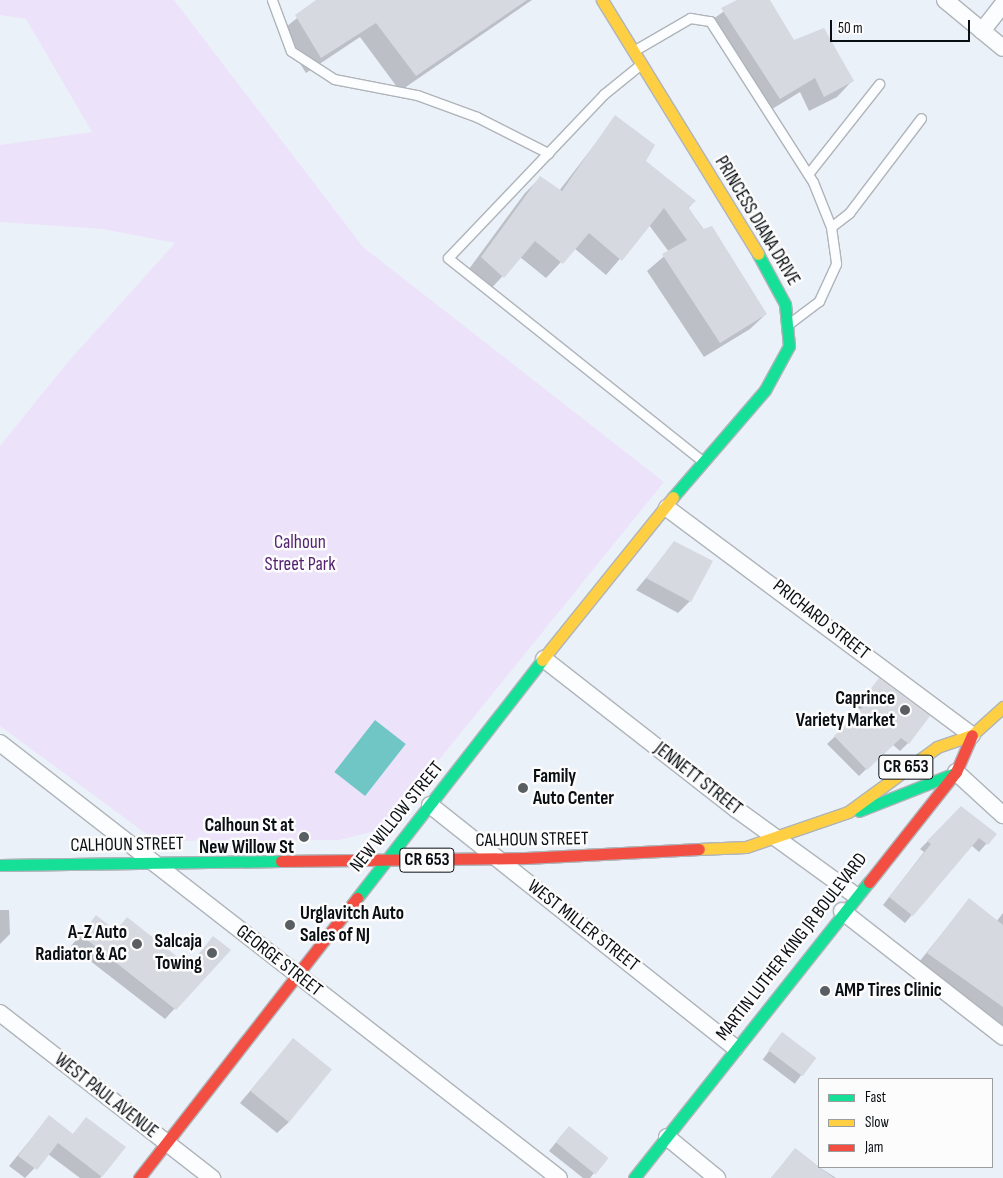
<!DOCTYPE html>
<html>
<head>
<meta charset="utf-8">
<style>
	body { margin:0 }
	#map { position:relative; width:1003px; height:1178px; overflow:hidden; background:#ebf1f8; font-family:"Sofia Sans Condensed",sans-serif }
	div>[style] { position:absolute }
	.green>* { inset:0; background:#ece3fa }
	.water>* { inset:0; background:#70c6c4; transform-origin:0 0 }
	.shadow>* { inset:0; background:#0003; transform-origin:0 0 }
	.building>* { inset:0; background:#d6d9e0; transform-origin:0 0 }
	.roads { filter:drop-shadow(1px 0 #afb4ba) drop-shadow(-1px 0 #afb4ba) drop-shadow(0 1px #afb4ba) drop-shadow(0 -1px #afb4ba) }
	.lane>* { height:9px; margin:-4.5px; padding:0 4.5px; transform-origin:4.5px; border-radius:4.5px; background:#fcfdfe }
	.street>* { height:16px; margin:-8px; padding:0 8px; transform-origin:8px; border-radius:8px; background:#fcfdfe }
	.fast>* { height:11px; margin:-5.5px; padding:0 5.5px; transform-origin:5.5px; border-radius:5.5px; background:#16e098 }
	.slow>* { height:11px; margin:-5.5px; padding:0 5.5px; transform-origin:5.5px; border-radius:5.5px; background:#ffcf43 }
	.jam>* { height:11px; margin:-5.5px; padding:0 5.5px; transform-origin:5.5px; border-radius:5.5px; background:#f24e42 }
	.dots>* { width:14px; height:14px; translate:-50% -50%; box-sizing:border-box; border:2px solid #fcfcfc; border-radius:50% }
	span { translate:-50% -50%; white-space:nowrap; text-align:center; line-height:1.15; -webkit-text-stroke:5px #fcfcfc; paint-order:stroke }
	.shield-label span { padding:1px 4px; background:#fcfcfc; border:1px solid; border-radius:4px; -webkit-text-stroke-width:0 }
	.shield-label { font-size:18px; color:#0a0f13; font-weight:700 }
	.street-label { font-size:19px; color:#0a0f13 }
	.park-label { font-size:19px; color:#552272 }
	.poi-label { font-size:19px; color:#0a0f13; font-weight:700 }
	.right { translate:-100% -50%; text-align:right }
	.left { translate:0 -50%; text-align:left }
	.legend { position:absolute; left:818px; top:1078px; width:175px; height:90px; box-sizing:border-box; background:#fcfcfc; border:1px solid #9b9d9f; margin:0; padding:6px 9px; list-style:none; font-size:15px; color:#0a0f13 }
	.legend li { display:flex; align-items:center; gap:10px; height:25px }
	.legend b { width:25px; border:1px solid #9b9d9f }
	.scale { position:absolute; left:830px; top:20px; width:140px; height:22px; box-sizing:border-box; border:2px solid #0a0f13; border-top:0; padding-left:6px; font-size:15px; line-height:18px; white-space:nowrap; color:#0a0f13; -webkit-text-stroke:4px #fcfcfc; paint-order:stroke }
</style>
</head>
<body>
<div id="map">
	<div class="green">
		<i style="clip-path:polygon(0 0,174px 0,363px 247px,664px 482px,383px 829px,339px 840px,156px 841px,0 726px,0 446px,67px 363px,175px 243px,103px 229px,0 222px,0 145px,92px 132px,26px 19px,0 15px)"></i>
	</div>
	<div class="water">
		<i style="left:375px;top:720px;width:39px;height:66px;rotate:38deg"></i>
	</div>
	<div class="shadow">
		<i style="clip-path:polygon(319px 0,532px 0,400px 91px,360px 37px,306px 73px,280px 32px)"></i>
		<i style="clip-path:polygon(740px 0,768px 0,793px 41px,852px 81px,837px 97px,809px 111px,800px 92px,764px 114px,706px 24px)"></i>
		<i style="clip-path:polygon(616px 117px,644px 162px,695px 201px,688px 208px,766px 314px,750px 329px,704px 357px,647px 271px,669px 252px,649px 225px,606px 275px,574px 248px,546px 278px,520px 257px,488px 292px,466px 273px,525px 193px,540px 178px,559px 191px)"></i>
		<i style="clip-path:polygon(675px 543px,690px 601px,678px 613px,636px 590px)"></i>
		<i style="clip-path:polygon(879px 680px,908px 743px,900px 751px,892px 744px,859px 776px,827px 744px,862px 711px,857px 707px)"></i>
		<i style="clip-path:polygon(961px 808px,995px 834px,979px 852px,971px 845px,905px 923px,883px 905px,924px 852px,920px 849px)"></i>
		<i style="clip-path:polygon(969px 900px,996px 922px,1003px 913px,1003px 1032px,915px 967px)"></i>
		<i style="clip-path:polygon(0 910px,9px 910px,10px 934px,0 944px)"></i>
		<i style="clip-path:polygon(96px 917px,115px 931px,127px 919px,188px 967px,213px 938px,229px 950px,165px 1019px,71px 946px)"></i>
		<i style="left:782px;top:1034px;width:40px;height:32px;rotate:37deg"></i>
		<i style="clip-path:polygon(293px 1040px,289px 1122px,277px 1133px,240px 1103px)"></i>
		<i style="clip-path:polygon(49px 1117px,72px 1135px,87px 1119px,124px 1147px,100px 1178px,80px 1178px,48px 1154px,25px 1178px,9px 1166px)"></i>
		<i style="clip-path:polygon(562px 1135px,594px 1173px,590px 1178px,583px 1178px,549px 1151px)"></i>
		<i style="clip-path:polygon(796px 1149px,819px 1167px,836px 1178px,771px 1178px)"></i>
	</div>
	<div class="building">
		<i style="clip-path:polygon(316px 0,527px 0,416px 76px,376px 23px,321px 58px,295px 15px)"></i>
		<i style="clip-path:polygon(737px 0,770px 0,794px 40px,824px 28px,854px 81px,824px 97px,815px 78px,780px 99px,721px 8px)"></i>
		<i style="clip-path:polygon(615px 115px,655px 145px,646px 161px,696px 201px,688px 207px,703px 229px,712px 226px,767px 314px,720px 343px,662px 254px,687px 240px,664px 208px,622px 261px,589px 233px,563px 264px,535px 241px,504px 278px,481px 257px,540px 176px,562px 191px)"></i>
		<i style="clip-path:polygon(674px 541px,713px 561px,691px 602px,646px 578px)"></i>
		<i style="clip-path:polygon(879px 678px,930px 716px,909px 744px,901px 738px,867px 770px,834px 736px,868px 702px,863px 699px)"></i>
		<i style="clip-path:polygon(961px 806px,997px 834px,988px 845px,979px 838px,913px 916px,889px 897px,931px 844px,927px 841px)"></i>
		<i style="clip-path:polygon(969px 898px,1003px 925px,1003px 1007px,927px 953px)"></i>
		<i style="clip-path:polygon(96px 915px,116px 931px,127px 917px,189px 966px,213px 936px,231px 950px,176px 1010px,81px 935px)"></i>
		<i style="left:782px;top:1032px;width:43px;height:23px;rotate:37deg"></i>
		<i style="left:293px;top:1038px;width:50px;height:68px;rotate:39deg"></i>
		<i style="clip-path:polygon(49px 1115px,73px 1134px,86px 1117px,126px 1147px,102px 1177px,58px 1143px,37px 1170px,18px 1156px)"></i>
		<i style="left:569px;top:1126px;width:51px;height:21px;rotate:39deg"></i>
		<i style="clip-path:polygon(795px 1148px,819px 1167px,834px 1178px,771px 1178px)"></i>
	</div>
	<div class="roads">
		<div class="lane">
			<i style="left:272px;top:0;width:54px;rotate:69.6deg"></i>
			<i style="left:291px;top:51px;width:51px;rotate:33.1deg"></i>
			<i style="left:334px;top:79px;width:85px;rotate:10.9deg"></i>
			<i style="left:417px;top:95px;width:64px;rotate:20.1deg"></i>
			<i style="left:477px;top:117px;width:80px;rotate:26.9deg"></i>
			<i style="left:635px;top:50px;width:64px;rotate:-30.2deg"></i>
			<i style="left:690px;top:18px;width:20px;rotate:9deg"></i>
			<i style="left:710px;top:21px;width:191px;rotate:57.4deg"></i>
			<i style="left:813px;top:182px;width:48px;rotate:68.2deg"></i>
			<i style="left:831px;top:227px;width:37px;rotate:82deg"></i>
			<i style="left:836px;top:264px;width:41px;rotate:114.7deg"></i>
			<i style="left:819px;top:301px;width:38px;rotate:143deg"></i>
			<i style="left:641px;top:64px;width:48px;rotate:141deg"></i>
			<i style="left:604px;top:94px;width:226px;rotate:133.6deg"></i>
			<i style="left:448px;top:258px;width:325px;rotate:38.6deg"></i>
			<i style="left:808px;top:174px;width:115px;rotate:-51.7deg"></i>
			<i style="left:831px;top:227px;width:23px;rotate:-38deg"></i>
			<i style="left:849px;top:213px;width:119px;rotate:-52.8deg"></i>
		</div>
		<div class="street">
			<i style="left:945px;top:0;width:75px;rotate:39.6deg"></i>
			<i style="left:982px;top:31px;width:34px;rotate:-52deg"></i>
			<i style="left:667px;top:508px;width:380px;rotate:36.7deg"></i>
			<i style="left:544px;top:659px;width:244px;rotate:38deg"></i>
			<i style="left:736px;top:809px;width:147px;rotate:35.9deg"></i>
			<i style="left:0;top:743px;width:708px;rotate:37.89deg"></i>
			<i style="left:956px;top:772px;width:64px;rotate:42.5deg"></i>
			<i style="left:430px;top:805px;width:390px;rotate:38.5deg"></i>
			<i style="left:842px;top:911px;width:204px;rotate:38deg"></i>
			<i style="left:0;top:1013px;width:269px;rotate:37.9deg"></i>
			<i style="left:667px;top:1137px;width:65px;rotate:39.4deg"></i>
		</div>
		<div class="fast">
			<i style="left:673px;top:497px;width:141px;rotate:-49.3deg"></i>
			<i style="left:765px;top:390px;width:50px;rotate:-61.4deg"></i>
			<i style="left:789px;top:346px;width:42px;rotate:-95.4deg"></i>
			<i style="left:785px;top:304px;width:57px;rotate:-118.4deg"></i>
			<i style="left:859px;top:811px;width:103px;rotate:-21.6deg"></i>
			<i style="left:0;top:865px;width:281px;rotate:-0.8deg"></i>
			<i style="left:357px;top:898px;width:301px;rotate:-52.1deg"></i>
			<i style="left:634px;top:1178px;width:378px;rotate:-51.6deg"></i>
		</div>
		<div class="slow">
			<i style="left:602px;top:0;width:298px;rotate:58.4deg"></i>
			<i style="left:542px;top:660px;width:209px;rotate:-51.2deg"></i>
			<i style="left:699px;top:849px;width:47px;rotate:-2.4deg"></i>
			<i style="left:746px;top:847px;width:108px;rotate:-18.9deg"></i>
			<i style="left:848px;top:812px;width:110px;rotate:-36.1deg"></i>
			<i style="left:937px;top:747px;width:37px;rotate:-19deg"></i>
			<i style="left:972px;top:735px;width:42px;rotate:-42.1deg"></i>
		</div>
		<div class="jam">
			<i style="left:281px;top:861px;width:245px;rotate:-0.7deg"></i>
			<i style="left:526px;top:858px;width:173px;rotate:-3deg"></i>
			<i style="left:869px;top:882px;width:140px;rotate:-51.7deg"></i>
			<i style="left:956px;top:772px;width:40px;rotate:-66.6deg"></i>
			<i style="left:139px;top:1178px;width:355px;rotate:-52.1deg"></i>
		</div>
	</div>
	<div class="dots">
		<i style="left:905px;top:710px;background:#595e63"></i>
		<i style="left:523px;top:788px;background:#595e63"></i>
		<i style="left:304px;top:837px;background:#595e63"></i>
		<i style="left:290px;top:925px;background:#595e63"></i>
		<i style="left:137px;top:944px;background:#595e63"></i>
		<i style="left:212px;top:953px;background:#595e63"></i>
		<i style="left:825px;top:991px;background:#595e63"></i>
	</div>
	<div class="shield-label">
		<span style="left:906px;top:767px">CR 653</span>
		<span style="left:427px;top:860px">CR 653</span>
	</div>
	<div class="street-label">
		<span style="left:757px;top:221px;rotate:59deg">PRINCESS DIANA DRIVE</span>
		<span style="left:821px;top:620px;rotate:38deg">PRICHARD STREET</span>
		<span style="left:698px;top:779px;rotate:38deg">JENNETT STREET</span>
		<span style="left:397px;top:817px;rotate:-51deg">NEW WILLOW STREET</span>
		<span style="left:532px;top:840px;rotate:-1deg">CALHOUN STREET</span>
		<span style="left:127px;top:845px;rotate:-1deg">CALHOUN STREET</span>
		<span style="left:583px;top:926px;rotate:38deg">WEST MILLER STREET</span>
		<span style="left:792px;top:947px;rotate:-52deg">MARTIN LUTHER KING JR BOULEVARD</span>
		<span style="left:279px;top:961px;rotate:38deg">GEORGE STREET</span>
		<span style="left:106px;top:1096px;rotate:38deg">WEST PAUL AVENUE</span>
	</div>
	<div class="park-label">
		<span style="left:300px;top:554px">Calhoun<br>Street Park</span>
	</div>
	<div class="poi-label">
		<span class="right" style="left:895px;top:710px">Caprince<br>Variety Market</span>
		<span class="left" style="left:533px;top:788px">Family<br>Auto Center</span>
		<span class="right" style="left:294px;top:837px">Calhoun St at<br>New Willow St</span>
		<span class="left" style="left:300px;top:925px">Urglavitch Auto<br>Sales of NJ</span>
		<span class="right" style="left:127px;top:944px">A-Z Auto<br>Radiator &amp; AC</span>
		<span class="right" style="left:202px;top:953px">Salcaja<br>Towing</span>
		<span class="left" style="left:835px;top:991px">AMP Tires Clinic</span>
	</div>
	<ul class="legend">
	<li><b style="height:6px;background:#16e098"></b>Fast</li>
	<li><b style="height:6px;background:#ffcf43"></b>Slow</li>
	<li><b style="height:6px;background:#f24e42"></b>Jam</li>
	</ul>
	<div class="scale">50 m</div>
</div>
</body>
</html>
